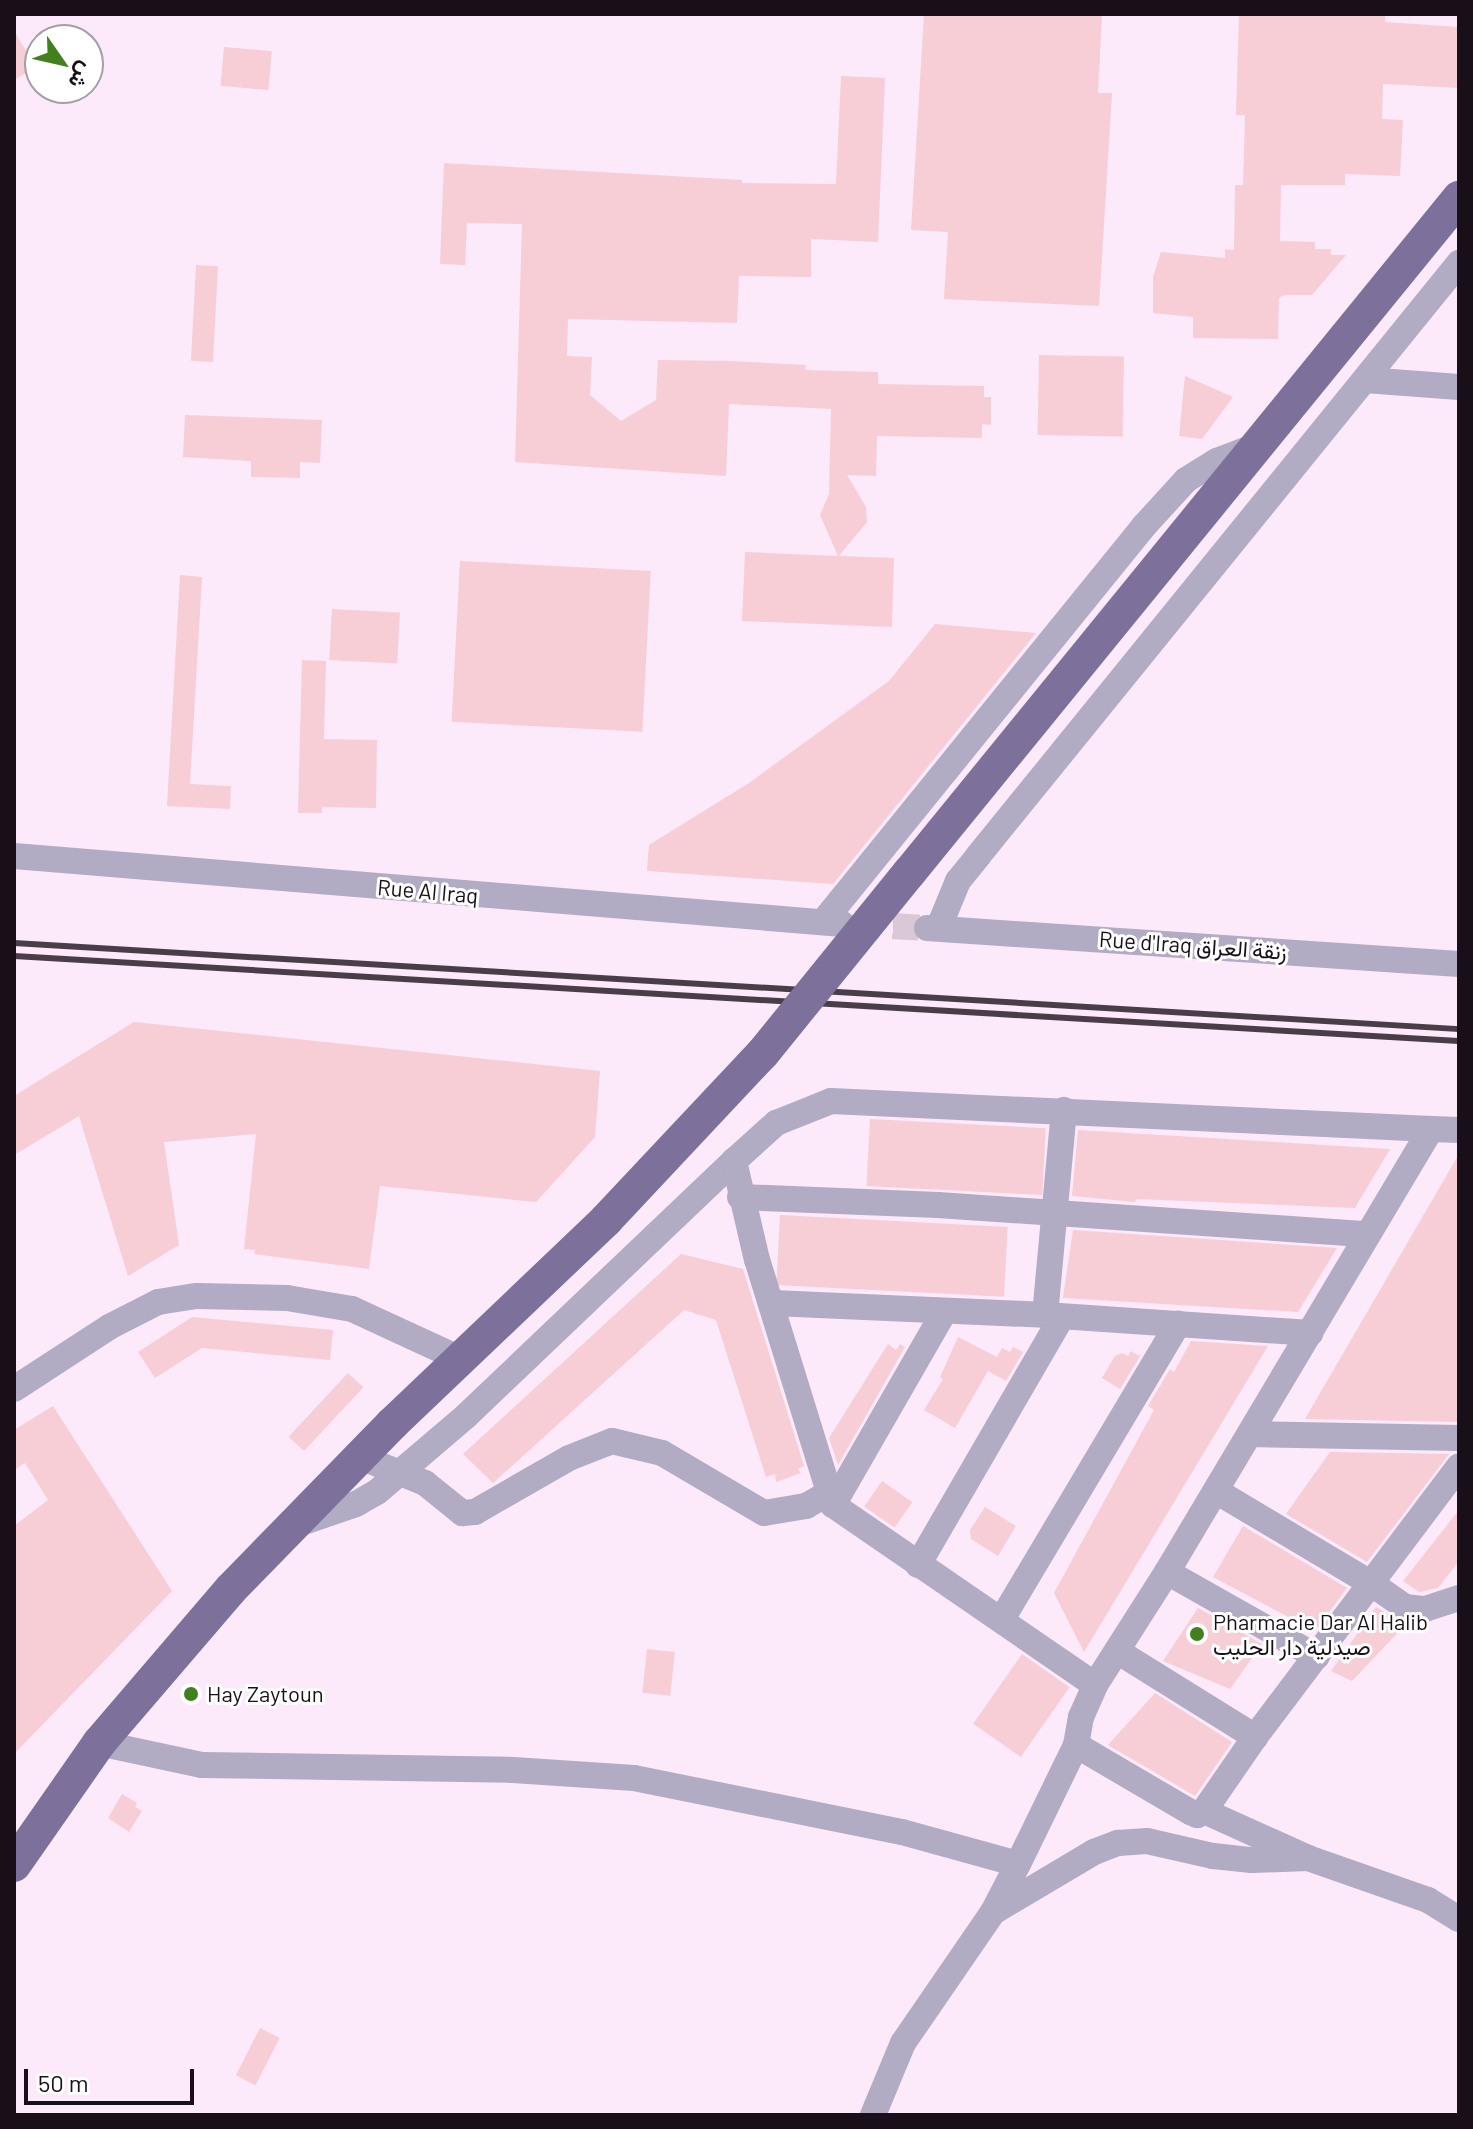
<!DOCTYPE html>
<html>
<head>
<meta charset="utf-8">
<style>
	body { margin:0 }
	#map { position:relative; width:1473px; height:2129px; overflow:hidden; background:#fce9f9; font-family:Barlow,Vazirmatn,sans-serif }
	div>[style] { position:absolute }
	.building>* { inset:0; background:#f7cdd6; transform-origin:0 0 }
	.minor-tunnel>* { height:26px; margin-top:-13px; transform-origin:0; background:repeating-linear-gradient(90deg,#dac8d7 0 26px,transparent 0 39px) }
	.minor>* { height:26px; margin:-13px; padding:0 13px; transform-origin:13px; border-radius:13px; background:#b1abc3 }
	.major>* { height:34px; margin:-17px; padding:0 17px; transform-origin:17px; border-radius:17px; background:#7d719c }
	.rail>* { height:6px; margin:-3px; padding:0 3px; transform-origin:3px; border-radius:3px; background:#493e48 }
	.major-bridge>* { height:34px; margin:-17px; padding:0 17px; transform-origin:17px; border-radius:17px; background:#7d719c }
	.dots>* { width:22px; height:22px; translate:-50% -50%; box-sizing:border-box; border:4px solid #fff; border-radius:50% }
	span { translate:-50% -50%; white-space:nowrap; text-align:center; line-height:1.15; -webkit-text-stroke:6px #fff; paint-order:stroke }
	.street-label { font-size:22px; color:#190f18 }
	.poi-label { font-size:22px; color:#190f18 }
	.left { translate:0 -50%; text-align:left }
	.frame { position:absolute; inset:0; border:16px solid #190f18; pointer-events:none }
	.north { position:absolute; left:24px; top:24px; width:80px; height:80px; box-sizing:border-box; background:#fff; border:2px solid #a39fa3; border-radius:50%; rotate:124deg; font-size:22px; font-weight:700; line-height:32px; text-align:center; color:#190f18 }
	.north::after { content:''; display:block; margin:auto; width:28px; height:36px; background:#42801e; clip-path:polygon(50% 0,100% 100%,50% 72%,0 100%) }
	.scale { position:absolute; left:24px; top:2069px; width:170px; height:36px; box-sizing:border-box; border:4px solid #190f18; border-top:0; padding-left:10px; font-size:24px; line-height:28px; white-space:nowrap; color:#190f18; -webkit-text-stroke:6px #fff; paint-order:stroke }
</style>
</head>
<body>
<div id="map">
	<div class="building">
		<i style="clip-path:polygon(924px 14px,1102px 14px,1098px 93px,1112px 93px,1099px 306px,944px 299px,948px 232px,911px 230px)"></i>
		<i style="clip-path:polygon(1239px 14px,1385px 14px,1385px 22px,1459px 27px,1459px 88px,1383px 84px,1382px 119px,1403px 120px,1400px 176px,1345px 174px,1345px 185px,1281px 185px,1280px 241px,1315px 242px,1315px 249px,1331px 249px,1331px 255px,1346px 255px,1312px 295px,1284px 295px,1279px 298px,1278px 339px,1193px 338px,1193px 317px,1153px 313px,1153px 277px,1161px 252px,1225px 258px,1225px 249px,1234px 250px,1235px 185px,1243px 185px,1245px 115px,1236px 115px)"></i>
		<i style="clip-path:polygon(14px 31px,36px 67px,14px 80px)"></i>
		<i style="left:224px;top:47px;width:48px;height:39px;rotate:5deg"></i>
		<i style="clip-path:polygon(841px 76px,885px 78px,878px 242px,811px 239px,811px 277px,739px 276px,737px 323px,568px 319px,567px 356px,592px 357px,590px 395px,621px 421px,656px 400px,658px 360px,731px 361px,806px 365px,805px 370px,878px 372px,878px 384px,984px 386px,984px 397px,991px 397px,991px 425px,982px 424px,982px 438px,877px 436px,876px 476px,847px 475px,866px 507px,867px 522px,839px 556px,894px 558px,892px 627px,742px 621px,745px 552px,838px 556px,820px 515px,829px 494px,831px 409px,729px 404px,726px 476px,515px 462px,522px 224px,467px 223px,465px 265px,440px 264px,444px 163px,742px 180px,742px 183px,836px 184px)"></i>
		<i style="left:196px;top:265px;width:22px;height:96px;rotate:3deg"></i>
		<i style="left:1039px;top:355px;width:85px;height:80px;rotate:1deg"></i>
		<i style="clip-path:polygon(1185px 376px,1233px 397px,1202px 439px,1179px 436px)"></i>
		<i style="clip-path:polygon(185px 415px,322px 420px,320px 463px,300px 462px,300px 478px,251px 477px,251px 461px,183px 457px)"></i>
		<i style="left:460px;top:561px;width:191px;height:161px;rotate:3deg"></i>
		<i style="clip-path:polygon(180px 575px,202px 577px,190px 784px,231px 786px,230px 809px,167px 806px)"></i>
		<i style="left:332px;top:609px;width:68px;height:51px;rotate:3deg"></i>
		<i style="clip-path:polygon(935px 624px,1036px 633px,833px 884px,647px 871px,649px 845px,749px 783px,889px 681px)"></i>
		<i style="clip-path:polygon(302px 660px,326px 661px,324px 739px,377px 740px,376px 808px,322px 807px,322px 813px,298px 813px)"></i>
		<i style="clip-path:polygon(134px 1022px,600px 1071px,595px 1137px,536px 1202px,380px 1186px,369px 1269px,254px 1254px,255px 1250px,244px 1249px,256px 1134px,164px 1142px,179px 1245px,128px 1276px,79px 1116px,14px 1155px,14px 1096px)"></i>
		<i style="left:870px;top:1119px;width:176px;height:67px;rotate:3deg"></i>
		<i style="clip-path:polygon(1078px 1130px,1390px 1149px,1355px 1208px,1136px 1199px,1135px 1202px,1072px 1196px)"></i>
		<i style="clip-path:polygon(1459px 1154px,1459px 1422px,1305px 1419px)"></i>
		<i style="left:780px;top:1215px;width:228px;height:70px;rotate:3deg"></i>
		<i style="clip-path:polygon(1073px 1230px,1337px 1248px,1298px 1312px,1063px 1298px)"></i>
		<i style="clip-path:polygon(681px 1254px,743px 1269px,804px 1466px,798px 1469px,801px 1473px,776px 1482px,775px 1474px,766px 1477px,716px 1320px,684px 1310px,493px 1483px,463px 1454px)"></i>
		<i style="clip-path:polygon(192px 1317px,333px 1330px,330px 1360px,202px 1348px,155px 1378px,138px 1352px)"></i>
		<i style="clip-path:polygon(958px 1337px,997px 1357px,1002px 1348px,1010px 1352px,1013px 1347px,1023px 1352px,1006px 1381px,988px 1371px,955px 1428px,924px 1410px,943px 1379px,940px 1377px)"></i>
		<i style="clip-path:polygon(1191px 1341px,1268px 1346px,1084px 1652px,1054px 1593px,1154px 1410px,1148px 1406px,1170px 1369px,1174px 1372px)"></i>
		<i style="clip-path:polygon(888px 1344px,896px 1350px,900px 1344px,905px 1347px,838px 1465px,829px 1438px)"></i>
		<i style="clip-path:polygon(1131px 1351px,1139px 1356px,1142px 1353px,1120px 1389px,1102px 1378px,1115px 1356px,1122px 1353px,1128px 1356px)"></i>
		<i style="left:348px;top:1373px;width:21px;height:87px;rotate:43deg"></i>
		<i style="clip-path:polygon(53px 1406px,172px 1591px,14px 1754px,14px 1526px,48px 1500px,25px 1463px,14px 1470px,14px 1430px)"></i>
		<i style="clip-path:polygon(1330px 1452px,1449px 1454px,1367px 1562px,1286px 1514px)"></i>
		<i style="left:882px;top:1481px;width:37px;height:31px;rotate:35deg"></i>
		<i style="clip-path:polygon(985px 1507px,1016px 1526px,998px 1556px,971px 1539px,970px 1530px)"></i>
		<i style="clip-path:polygon(1459px 1510px,1459px 1561px,1438px 1588px,1419px 1592px,1403px 1581px)"></i>
		<i style="clip-path:polygon(1243px 1526px,1347px 1588px,1315px 1631px,1213px 1577px)"></i>
		<i style="clip-path:polygon(1376px 1607px,1406px 1624px,1352px 1681px,1331px 1671px)"></i>
		<i style="clip-path:polygon(1198px 1608px,1262px 1644px,1230px 1689px,1163px 1661px)"></i>
		<i style="left:647px;top:1649px;width:28px;height:44px;rotate:6deg"></i>
		<i style="left:1022px;top:1654px;width:58px;height:85px;rotate:35deg"></i>
		<i style="clip-path:polygon(1155px 1693px,1232px 1742px,1195px 1796px,1108px 1745px)"></i>
		<i style="clip-path:polygon(122px 1794px,137px 1803px,135px 1807px,142px 1811px,129px 1832px,108px 1818px)"></i>
		<i style="left:260px;top:2028px;width:22px;height:53px;rotate:27deg"></i>
	</div>
	<div class="minor-tunnel">
		<i style="left:854px;top:924px;width:73px;rotate:3.1deg"></i>
	</div>
	<div class="minor">
		<i style="left:1365px;top:380px;width:94px;rotate:4.3deg"></i>
		<i style="left:14px;top:856px;width:831px;rotate:4.69deg"></i>
		<i style="left:823px;top:922px;width:510px;rotate:-50.97deg"></i>
		<i style="left:1144px;top:526px;width:62px;rotate:-47.6deg"></i>
		<i style="left:1186px;top:480px;width:36px;rotate:-32deg"></i>
		<i style="left:1217px;top:461px;width:40px;rotate:-21deg"></i>
		<i style="left:939px;top:927px;width:50px;rotate:-67.6deg"></i>
		<i style="left:958px;top:881px;width:32px;rotate:-51deg"></i>
		<i style="left:978px;top:856px;width:764px;rotate:-50.95deg"></i>
		<i style="left:927px;top:928px;width:533px;rotate:3.87deg"></i>
		<i style="left:740px;top:1197px;width:198px;rotate:2.3deg"></i>
		<i style="left:938px;top:1205px;width:429px;rotate:3.9deg"></i>
		<i style="left:773px;top:1303px;width:272px;rotate:2.5deg"></i>
		<i style="left:1045px;top:1315px;width:266px;rotate:3.9deg"></i>
		<i style="left:1045px;top:1315px;width:206px;rotate:-84.7deg"></i>
		<i style="left:14px;top:1389px;width:113px;rotate:-33.1deg"></i>
		<i style="left:109px;top:1327px;width:55px;rotate:-27deg"></i>
		<i style="left:158px;top:1302px;width:39px;rotate:-9deg"></i>
		<i style="left:197px;top:1296px;width:90px;rotate:1.3deg"></i>
		<i style="left:287px;top:1298px;width:66px;rotate:9.6deg"></i>
		<i style="left:352px;top:1309px;width:119px;rotate:24.8deg"></i>
		<i style="left:1250px;top:1434px;width:209px;rotate:1.1deg"></i>
		<i style="left:360px;top:1457px;width:70px;rotate:21.8deg"></i>
		<i style="left:425px;top:1483px;width:48px;rotate:39deg"></i>
		<i style="left:462px;top:1513px;width:13px;rotate:-4deg"></i>
		<i style="left:475px;top:1512px;width:108px;rotate:-29.9deg"></i>
		<i style="left:569px;top:1458px;width:46px;rotate:-21.6deg"></i>
		<i style="left:612px;top:1441px;width:51px;rotate:13.5deg"></i>
		<i style="left:662px;top:1453px;width:118px;rotate:30.5deg"></i>
		<i style="left:764px;top:1513px;width:43px;rotate:-9.5deg"></i>
		<i style="left:806px;top:1506px;width:24px;rotate:-30deg"></i>
		<i style="left:1216px;top:1491px;width:182px;rotate:30.8deg"></i>
		<i style="left:1372px;top:1584px;width:40px;rotate:34.9deg"></i>
		<i style="left:1405px;top:1607px;width:20px;rotate:6deg"></i>
		<i style="left:1425px;top:1609px;width:36px;rotate:-18deg"></i>
		<i style="left:833px;top:1505px;width:223px;rotate:-60.1deg"></i>
		<i style="left:298px;top:1524px;width:61px;rotate:-19deg"></i>
		<i style="left:356px;top:1504px;width:24px;rotate:-30deg"></i>
		<i style="left:377px;top:1492px;width:117px;rotate:-40.5deg"></i>
		<i style="left:466px;top:1416px;width:370px;rotate:-43.6deg"></i>
		<i style="left:918px;top:1565px;width:287px;rotate:-59.9deg"></i>
		<i style="left:1167px;top:1572px;width:172px;rotate:29.5deg"></i>
		<i style="left:1002px;top:1619px;width:344px;rotate:-59.2deg"></i>
		<i style="left:1117px;top:1651px;width:163px;rotate:31.9deg"></i>
		<i style="left:1095px;top:1685px;width:318px;rotate:-145.5deg"></i>
		<i style="left:833px;top:1505px;width:257px;rotate:-107.2deg"></i>
		<i style="left:757px;top:1260px;width:102px;rotate:-103.1deg"></i>
		<i style="left:734px;top:1161px;width:57px;rotate:-42.1deg"></i>
		<i style="left:776px;top:1123px;width:59px;rotate:-21.8deg"></i>
		<i style="left:831px;top:1101px;width:601px;rotate:2.67deg"></i>
		<i style="left:99px;top:1743px;width:105px;rotate:12.1deg"></i>
		<i style="left:202px;top:1765px;width:311px;rotate:0.9deg"></i>
		<i style="left:513px;top:1770px;width:121px;rotate:3.8deg"></i>
		<i style="left:634px;top:1778px;width:273px;rotate:11.4deg"></i>
		<i style="left:902px;top:1832px;width:120px;rotate:15.4deg"></i>
		<i style="left:1076px;top:1745px;width:132px;rotate:30.4deg"></i>
		<i style="left:1190px;top:1812px;width:8px;rotate:23deg"></i>
		<i style="left:1197px;top:1815px;width:8px;rotate:-30deg"></i>
		<i style="left:1204px;top:1811px;width:90px;rotate:-55.4deg"></i>
		<i style="left:1255px;top:1737px;width:339px;rotate:-53deg"></i>
		<i style="left:1204px;top:1811px;width:114px;rotate:24.3deg"></i>
		<i style="left:1308px;top:1858px;width:127px;rotate:19.3deg"></i>
		<i style="left:1428px;top:1900px;width:36px;rotate:32deg"></i>
		<i style="left:993px;top:1912px;width:117px;rotate:-30.7deg"></i>
		<i style="left:1094px;top:1852px;width:26px;rotate:-21deg"></i>
		<i style="left:1118px;top:1843px;width:29px;rotate:-4deg"></i>
		<i style="left:1147px;top:1841px;width:68px;rotate:12.8deg"></i>
		<i style="left:1213px;top:1856px;width:39px;rotate:6deg"></i>
		<i style="left:1252px;top:1860px;width:56px;rotate:-2deg"></i>
		<i style="left:873px;top:2115px;width:78px;rotate:-67.4deg"></i>
		<i style="left:903px;top:2043px;width:159px;rotate:-55.5deg"></i>
		<i style="left:993px;top:1912px;width:54px;rotate:-62.5deg"></i>
		<i style="left:1018px;top:1864px;width:132px;rotate:-64deg"></i>
		<i style="left:1076px;top:1745px;width:28px;rotate:-80deg"></i>
		<i style="left:1081px;top:1717px;width:35px;rotate:-66deg"></i>
		<i style="left:1095px;top:1685px;width:134px;rotate:-57.5deg"></i>
		<i style="left:1167px;top:1572px;width:516px;rotate:-59.21deg"></i>
		<i style="left:1431px;top:1129px;width:28px;rotate:2deg"></i>
	</div>
	<div class="major">
		<i style="left:909px;top:873px;width:871px;rotate:-50.83deg"></i>
		<i style="left:14px;top:1865px;width:149px;rotate:-55.1deg"></i>
		<i style="left:99px;top:1743px;width:203px;rotate:-49.4deg"></i>
		<i style="left:231px;top:1589px;width:231px;rotate:-45.7deg"></i>
		<i style="left:392px;top:1424px;width:296px;rotate:-43.6deg"></i>
		<i style="left:606px;top:1220px;width:229px;rotate:-46.8deg"></i>
	</div>
	<div class="rail">
		<i style="left:14px;top:943px;width:1448px;rotate:3.41deg"></i>
		<i style="left:14px;top:956px;width:1447px;rotate:3.37deg"></i>
	</div>
	<div class="major-bridge">
		<i style="left:763px;top:1053px;width:232px;rotate:-51deg"></i>
	</div>
	<div class="dots">
		<i style="left:1197px;top:1634px;background:#42801e"></i>
		<i style="left:191px;top:1694px;background:#42801e"></i>
	</div>
	<div class="street-label">
		<span style="left:428px;top:891px;rotate:5deg">Rue Al Iraq</span>
		<span style="left:1193px;top:945px;rotate:4deg">Rue d'Iraq زنقة العراق</span>
	</div>
	<div class="poi-label">
		<span class="left" style="left:1213px;top:1634px">Pharmacie Dar Al Halib<br>صيدلية دار الحليب</span>
		<span class="left" style="left:207px;top:1694px">Hay Zaytoun</span>
	</div>
	<div class="frame"></div>
	<div class="north">ش</div>
	<div class="scale">50 m</div>
</div>
</body>
</html>
